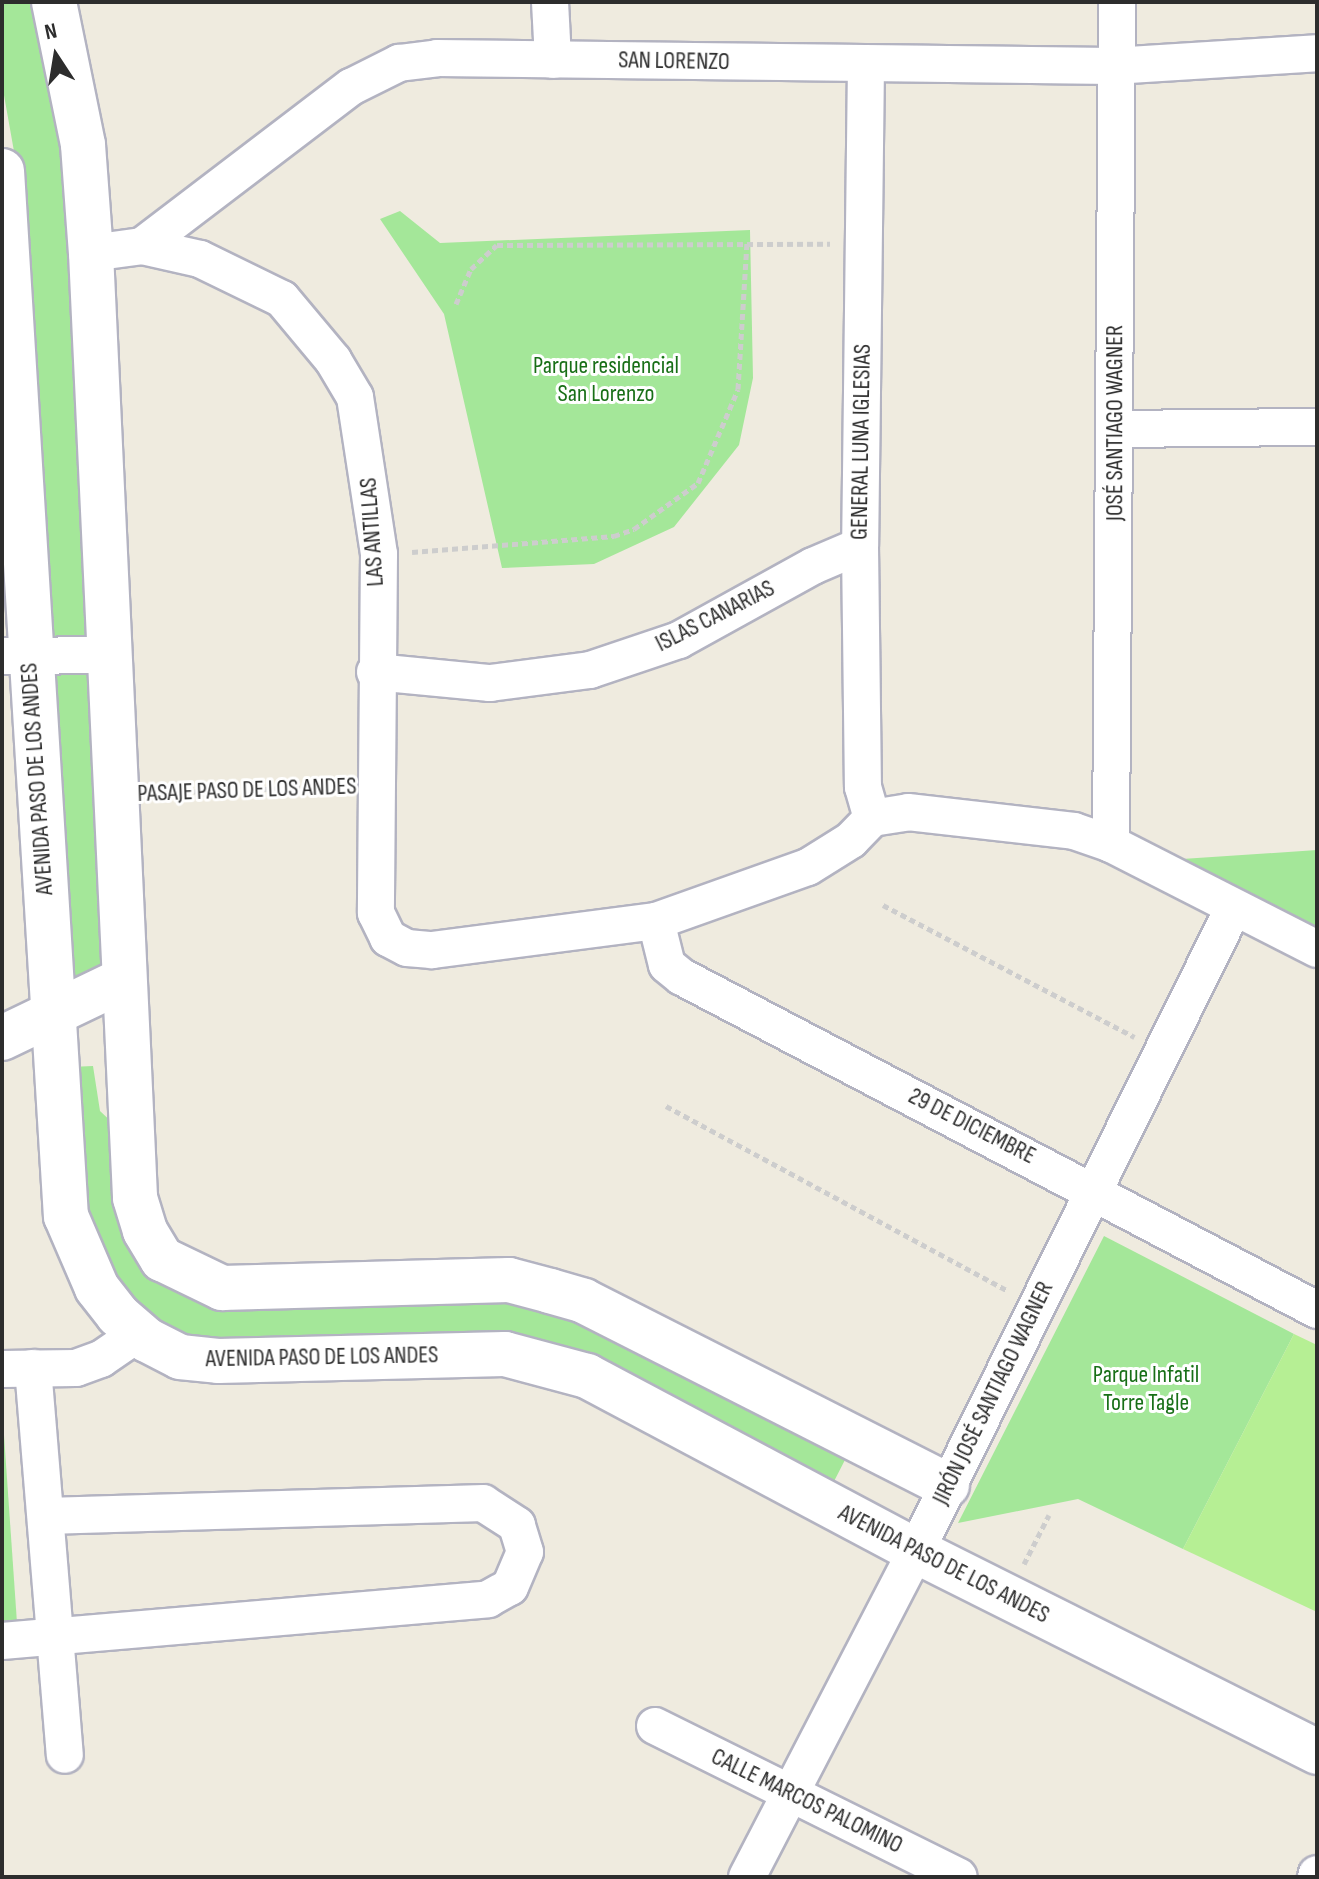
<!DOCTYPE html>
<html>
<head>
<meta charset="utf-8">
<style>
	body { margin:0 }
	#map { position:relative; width:1319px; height:1879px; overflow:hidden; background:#efebdf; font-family:"Sofia Sans Condensed",sans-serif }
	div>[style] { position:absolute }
	.green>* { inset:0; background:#a4e799 }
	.pitch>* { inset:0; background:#b6ef94 }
	.path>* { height:5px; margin-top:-2.5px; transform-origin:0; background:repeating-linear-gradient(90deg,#cdcdcd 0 6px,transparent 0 10px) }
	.roads { filter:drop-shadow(2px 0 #b3b3c1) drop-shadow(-2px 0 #b3b3c1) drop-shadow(0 2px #b3b3c1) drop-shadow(0 -2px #b3b3c1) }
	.minor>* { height:36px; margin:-18px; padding:0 18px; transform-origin:18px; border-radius:18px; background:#fff }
	.tertiary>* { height:44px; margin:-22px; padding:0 22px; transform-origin:22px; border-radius:22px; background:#fff }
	span { translate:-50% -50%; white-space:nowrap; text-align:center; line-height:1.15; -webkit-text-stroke:6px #fff; paint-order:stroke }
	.street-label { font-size:24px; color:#2d2d2d }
	.park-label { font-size:24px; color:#186f17 }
	.frame { position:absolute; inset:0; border:4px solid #2d2d2d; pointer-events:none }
	.north { position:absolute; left:16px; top:16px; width:80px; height:80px; -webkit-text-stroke:6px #fff; paint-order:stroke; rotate:348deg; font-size:22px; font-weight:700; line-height:32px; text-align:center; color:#2d2d2d }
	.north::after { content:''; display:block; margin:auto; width:28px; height:36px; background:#2d2d2d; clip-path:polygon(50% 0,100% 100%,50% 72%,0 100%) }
</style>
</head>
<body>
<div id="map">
	<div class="green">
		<i style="clip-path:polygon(2px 2px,43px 2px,70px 143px,91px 629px,77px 645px,43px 642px,15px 157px,2px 84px)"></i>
		<i style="clip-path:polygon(400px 211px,440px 243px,750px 230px,753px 378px,739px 445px,674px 527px,594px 564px,502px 568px,444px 314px,380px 219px)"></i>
		<i style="clip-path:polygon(59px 673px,93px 675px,110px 966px,73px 986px,52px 684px)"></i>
		<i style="clip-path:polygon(1317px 850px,1317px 934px,1182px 859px)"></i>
		<i style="clip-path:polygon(93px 1066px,100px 1111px,117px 1127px,159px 1271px,482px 1295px,553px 1309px,847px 1456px,828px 1493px,592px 1367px,215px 1346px,185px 1338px,132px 1305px,80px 1212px,70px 1067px)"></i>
		<i style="clip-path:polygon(1104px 1236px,1294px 1334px,1183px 1549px,1078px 1499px,958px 1523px)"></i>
		<i style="clip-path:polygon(2px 1406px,17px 1623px,2px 1624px)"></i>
	</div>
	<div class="pitch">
		<i style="clip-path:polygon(1294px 1334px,1317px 1345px,1317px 1612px,1183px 1549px)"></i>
	</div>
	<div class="path">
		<i style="left:456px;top:304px;width:38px;rotate:-67deg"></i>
		<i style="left:471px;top:269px;width:35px;rotate:-43deg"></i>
		<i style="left:497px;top:245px;width:333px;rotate:-0.2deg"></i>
		<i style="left:412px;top:552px;width:203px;rotate:-4.5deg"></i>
		<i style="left:614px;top:536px;width:21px;rotate:-19deg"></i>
		<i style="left:634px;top:529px;width:79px;rotate:-35.7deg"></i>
		<i style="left:698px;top:483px;width:102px;rotate:-66.9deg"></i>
		<i style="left:738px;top:389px;width:146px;rotate:-86.5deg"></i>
		<i style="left:154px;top:793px;width:190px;rotate:-2.1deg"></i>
		<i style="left:883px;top:905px;width:284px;rotate:27.7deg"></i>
		<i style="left:666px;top:1106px;width:387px;rotate:28.4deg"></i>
		<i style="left:1024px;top:1564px;width:55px;rotate:-63deg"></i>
	</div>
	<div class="roads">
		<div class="minor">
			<i style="left:550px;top:2px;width:58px;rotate:87deg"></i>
			<i style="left:866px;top:64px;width:482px;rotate:90.7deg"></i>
			<i style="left:860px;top:546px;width:241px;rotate:89.3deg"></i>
			<i style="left:863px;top:787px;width:32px;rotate:74deg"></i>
			<i style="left:142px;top:246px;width:59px;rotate:12.6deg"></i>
			<i style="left:200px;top:259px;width:91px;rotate:26deg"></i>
			<i style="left:282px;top:299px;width:80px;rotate:50.1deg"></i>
			<i style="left:333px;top:360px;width:43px;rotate:59.3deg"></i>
			<i style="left:355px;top:397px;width:159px;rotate:81.3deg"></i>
			<i style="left:379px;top:554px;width:359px;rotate:90.5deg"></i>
			<i style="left:376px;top:913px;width:28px;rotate:64deg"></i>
			<i style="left:388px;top:938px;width:21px;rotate:28deg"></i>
			<i style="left:407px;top:948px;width:25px;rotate:5deg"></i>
			<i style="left:432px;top:950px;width:226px;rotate:-7.4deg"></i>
			<i style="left:656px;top:921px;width:161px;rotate:-19.6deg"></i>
			<i style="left:808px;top:867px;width:51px;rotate:-32.1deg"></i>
			<i style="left:851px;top:840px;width:30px;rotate:-46deg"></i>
			<i style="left:872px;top:818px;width:36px;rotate:-9deg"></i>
			<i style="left:908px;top:812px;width:167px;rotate:6.5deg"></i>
			<i style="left:1074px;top:831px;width:39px;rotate:19deg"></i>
			<i style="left:1111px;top:844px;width:231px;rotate:27deg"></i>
			<i style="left:91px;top:253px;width:51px;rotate:-7.8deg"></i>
			<i style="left:142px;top:246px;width:263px;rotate:-37.3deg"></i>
			<i style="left:351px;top:87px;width:54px;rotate:-26.6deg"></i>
			<i style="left:399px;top:63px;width:38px;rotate:-7deg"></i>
			<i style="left:437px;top:58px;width:676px;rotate:0.68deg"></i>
			<i style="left:1113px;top:66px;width:204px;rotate:-3.6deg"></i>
			<i style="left:1116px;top:429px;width:201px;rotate:-0.6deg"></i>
			<i style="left:2px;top:656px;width:106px;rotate:-0.5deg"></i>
			<i style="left:375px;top:672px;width:116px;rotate:5.5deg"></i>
			<i style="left:490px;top:683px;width:101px;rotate:-7.4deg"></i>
			<i style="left:590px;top:670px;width:94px;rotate:-18.6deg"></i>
			<i style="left:679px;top:640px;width:153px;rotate:-28.9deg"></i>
			<i style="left:813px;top:566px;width:51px;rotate:-23.1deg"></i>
			<i style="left:1111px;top:844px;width:842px;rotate:-89.59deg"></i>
			<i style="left:656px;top:921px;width:45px;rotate:76deg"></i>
			<i style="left:667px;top:965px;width:19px;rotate:39deg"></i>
			<i style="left:682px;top:977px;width:717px;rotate:27.67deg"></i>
			<i style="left:33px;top:1368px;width:388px;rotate:85.3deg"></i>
			<i style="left:2px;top:1369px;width:74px;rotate:-0.8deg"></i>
			<i style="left:76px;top:1368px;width:27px;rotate:-20deg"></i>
			<i style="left:101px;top:1359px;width:46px;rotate:-34.4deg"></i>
			<i style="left:2px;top:1641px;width:488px;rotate:-4.9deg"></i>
			<i style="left:488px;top:1599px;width:25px;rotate:-29deg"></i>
			<i style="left:510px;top:1587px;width:38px;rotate:-67deg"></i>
			<i style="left:525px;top:1552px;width:28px;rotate:-107deg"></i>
			<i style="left:517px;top:1525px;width:40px;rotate:-147.1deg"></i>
			<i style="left:483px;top:1503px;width:436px;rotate:178.3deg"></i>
			<i style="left:655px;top:1726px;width:339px;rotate:26.4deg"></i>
			<i style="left:747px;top:1877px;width:367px;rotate:-62.6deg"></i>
			<i style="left:916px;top:1551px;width:718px;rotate:-63.72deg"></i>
			<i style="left:1316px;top:1877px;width:3px;rotate:-72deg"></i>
		</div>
		<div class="tertiary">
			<i style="left:54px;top:2px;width:146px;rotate:78.5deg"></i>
			<i style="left:83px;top:145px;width:108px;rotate:85.8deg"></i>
			<i style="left:91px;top:253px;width:946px;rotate:87.33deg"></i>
			<i style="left:135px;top:1198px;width:34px;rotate:73deg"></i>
			<i style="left:145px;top:1231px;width:33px;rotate:59deg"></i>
			<i style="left:162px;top:1259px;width:67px;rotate:25.8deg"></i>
			<i style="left:222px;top:1288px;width:287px;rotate:-1.6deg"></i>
			<i style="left:509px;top:1280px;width:42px;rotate:15deg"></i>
			<i style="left:550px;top:1291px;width:35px;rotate:16deg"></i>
			<i style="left:584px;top:1301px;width:407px;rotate:26.9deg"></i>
			<i style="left:2px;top:171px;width:1047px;rotate:86.5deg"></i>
			<i style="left:66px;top:1216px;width:78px;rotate:66.7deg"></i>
			<i style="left:97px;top:1288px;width:34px;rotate:52deg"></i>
			<i style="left:118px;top:1315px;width:38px;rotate:41deg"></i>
			<i style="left:147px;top:1340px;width:37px;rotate:27deg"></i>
			<i style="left:180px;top:1357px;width:38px;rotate:6deg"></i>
			<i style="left:218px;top:1361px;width:287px;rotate:-1.4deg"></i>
			<i style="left:505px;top:1354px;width:85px;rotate:15deg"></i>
			<i style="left:587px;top:1376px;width:373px;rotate:28deg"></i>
			<i style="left:916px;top:1551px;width:449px;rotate:26.6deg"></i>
			<i style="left:2px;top:1038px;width:132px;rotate:-25.6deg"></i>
		</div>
	</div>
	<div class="street-label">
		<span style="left:674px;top:61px;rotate:1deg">SAN LORENZO</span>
		<span style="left:1115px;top:423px;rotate:-90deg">JOSÉ SANTIAGO WAGNER</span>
		<span style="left:861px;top:442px;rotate:-89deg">GENERAL LUNA IGLESIAS</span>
		<span style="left:372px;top:532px;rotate:-94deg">LAS ANTILLAS</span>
		<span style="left:715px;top:616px;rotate:-27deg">ISLAS CANARIAS</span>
		<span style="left:37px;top:779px;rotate:-94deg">AVENIDA PASO DE LOS ANDES</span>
		<span style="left:247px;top:790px;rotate:-2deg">PASAJE PASO DE LOS ANDES</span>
		<span style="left:972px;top:1126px;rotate:27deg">29 DE DICIEMBRE</span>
		<span style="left:322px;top:1357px;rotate:-1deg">AVENIDA PASO DE LOS ANDES</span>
		<span style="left:993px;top:1393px;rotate:-64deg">JIRÓN JOSÉ SANTIAGO WAGNER</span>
		<span style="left:944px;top:1564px;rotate:27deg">AVENIDA PASO DE LOS ANDES</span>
		<span style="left:807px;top:1801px;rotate:26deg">CALLE MARCOS PALOMINO</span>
	</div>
	<div class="park-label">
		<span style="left:606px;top:380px">Parque residencial<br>San Lorenzo</span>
		<span style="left:1146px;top:1389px">Parque Infatil<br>Torre Tagle</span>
	</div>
	<div class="frame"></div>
	<div class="north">N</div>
</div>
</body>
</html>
